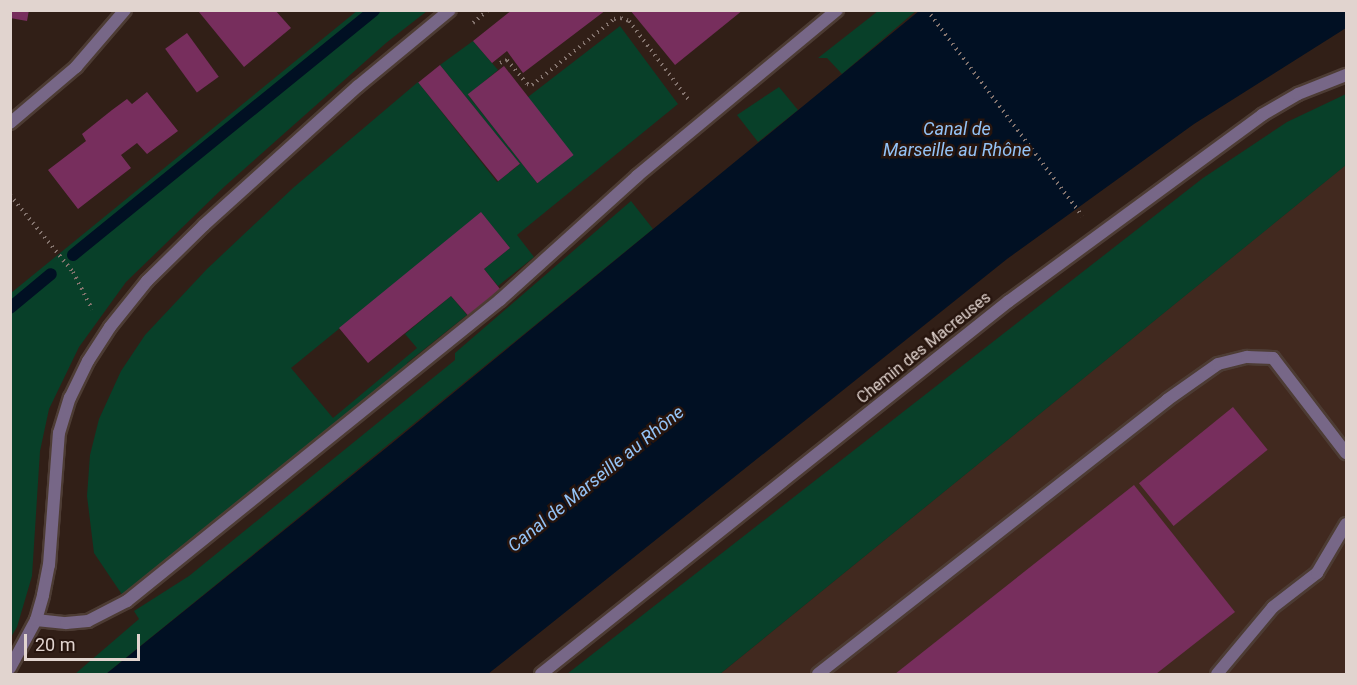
<!DOCTYPE html>
<html>
<head>
<meta charset="utf-8">
<style>
	body { margin:0 }
	#map { position:relative; width:1357px; height:685px; overflow:hidden; background:#311f17; font-family:Roboto,sans-serif }
	div>[style] { position:absolute }
	.built>* { inset:0; background:#41291f }
	.green>* { inset:0; background:#084029 }
	.water>* { inset:0; background:#011023 }
	.stream>* { height:12px; margin:-6px; padding:0 6px; transform-origin:6px; border-radius:6px; background:#011023 }
	.building>* { inset:0; background:#772e5d; transform-origin:0 0 }
	.path>* { height:4px; margin-top:-2px; transform-origin:0; background:repeating-linear-gradient(90deg,#84746e 0 1.5px,transparent 0 6px) }
	.roads { filter:drop-shadow(2px 0 #4d3c34) drop-shadow(-2px 0 #4d3c34) drop-shadow(0 2px #4d3c34) drop-shadow(0 -2px #4d3c34) }
	.service>* { height:12px; margin:-6px; padding:0 6px; transform-origin:6px; border-radius:6px; background:#776787 }
	.minor>* { height:12px; margin:-6px; padding:0 6px; transform-origin:6px; border-radius:6px; background:#776787 }
	span { translate:-50% -50%; white-space:nowrap; text-align:center; line-height:1.15; -webkit-text-stroke:5px #27150e; paint-order:stroke }
	.street-label { font-size:16px; color:#e1d4cf }
	.water-label { font-size:18px; color:#94c3f6; font-style:italic }
	.frame { position:absolute; inset:0; border:12px solid #e1d4cf; pointer-events:none }
	.scale { position:absolute; left:24px; top:634px; width:116px; height:27px; box-sizing:border-box; border:3px solid #e1d4cf; border-top:0; padding-left:8px; font-size:18px; line-height:21px; white-space:nowrap; color:#e1d4cf; -webkit-text-stroke:4px #27150e; paint-order:stroke }
</style>
</head>
<body>
<div id="map">
	<div class="built">
		<i style="clip-path:polygon(1346px 165px,1346px 674px,720px 674px,1343px 167px)"></i>
	</div>
	<div class="green">
		<i style="clip-path:polygon(358px 10px,427px 11px,386px 43px,224px 187px,126px 282px,79px 347px,49px 409px,40px 451px,32px 576px,17px 627px,11px 637px,11px 293px)"></i>
		<i style="clip-path:polygon(917px 10px,842px 74px,827px 58px,818px 58px,878px 11px)"></i>
		<i style="clip-path:polygon(620px 26px,678px 104px,517px 235px,534px 257px,498px 286px,484px 269px,510px 248px,481px 213px,291px 368px,333px 418px,417px 348px,405px 334px,451px 296px,467px 315px,407px 363px,407px 369px,123px 596px,94px 553px,87px 496px,90px 455px,99px 419px,121px 371px,145px 335px,207px 269px,293px 188px,418px 82px,497px 182px,520px 164px,440px 65px,473px 41px,498px 70px,468px 95px,538px 184px,528px 97px)"></i>
		<i style="clip-path:polygon(779px 87px,798px 110px,758px 142px,737px 115px)"></i>
		<i style="clip-path:polygon(1346px 94px,1346px 165px,720px 674px,567px 674px,1203px 178px,1287px 122px)"></i>
		<i style="clip-path:polygon(631px 201px,653px 229px,106px 674px,75px 674px,139px 619px,134px 611px,189px 576px,455px 360px,455px 353px)"></i>
	</div>
	<div class="water">
		<i style="clip-path:polygon(919px 11px,1346px 10px,1346px 28px,1194px 124px,1007px 259px,488px 674px,106px 674px,391px 444px)"></i>
	</div>
	<div class="stream">
		<i style="left:73px;top:255px;width:388px;rotate:-39.1deg"></i>
		<i style="left:10px;top:308px;width:53px;rotate:-39.7deg"></i>
	</div>
	<div class="building">
		<i style="clip-path:polygon(10px 10px,29px 10px,27px 21px,10px 18px)"></i>
		<i style="clip-path:polygon(201px 10px,275px 10px,291px 28px,244px 67px,199px 12px)"></i>
		<i style="clip-path:polygon(512px 10px,606px 10px,523px 73px,507px 51px,492px 63px,473px 41px)"></i>
		<i style="clip-path:polygon(630px 10px,743px 10px,675px 65px)"></i>
		<i style="left:187px;top:33px;width:54px;height:27px;rotate:54deg"></i>
		<i style="left:440px;top:65px;width:127px;height:28px;rotate:51deg"></i>
		<i style="left:504px;top:66px;width:113px;height:46px;rotate:52deg"></i>
		<i style="clip-path:polygon(147px 92px,178px 131px,147px 154px,137px 143px,121px 155px,131px 168px,78px 209px,48px 170px,86px 141px,82px 134px,112px 110px,127px 99px,132px 104px)"></i>
		<i style="clip-path:polygon(481px 212px,510px 248px,484px 269px,504px 294px,472px 320px,451px 296px,368px 363px,339px 328px)"></i>
		<i style="left:1233px;top:407px;width:55px;height:121px;rotate:51deg"></i>
		<i style="clip-path:polygon(1134px 485px,1235px 612px,1156px 674px,895px 674px)"></i>
	</div>
	<div class="path">
		<i style="left:927px;top:10px;width:258px;rotate:53deg"></i>
		<i style="left:473px;top:23px;width:20px;rotate:-41deg"></i>
		<i style="left:500px;top:63px;width:8px;rotate:-23deg"></i>
		<i style="left:507px;top:60px;width:31px;rotate:50deg"></i>
		<i style="left:527px;top:84px;width:5px;rotate:11deg"></i>
		<i style="left:532px;top:85px;width:105px;rotate:-38.8deg"></i>
		<i style="left:614px;top:19px;width:7px;rotate:-8deg"></i>
		<i style="left:621px;top:18px;width:9px;rotate:21deg"></i>
		<i style="left:629px;top:21px;width:98px;rotate:52.9deg"></i>
		<i style="left:10px;top:195px;width:99px;rotate:50.7deg"></i>
		<i style="left:73px;top:272px;width:42px;rotate:62.8deg"></i>
	</div>
	<div class="roads">
		<div class="service">
			<i style="left:36px;top:620px;width:30px;rotate:6deg"></i>
			<i style="left:66px;top:623px;width:22px;rotate:-5deg"></i>
			<i style="left:88px;top:621px;width:44px;rotate:-27.1deg"></i>
			<i style="left:127px;top:601px;width:479px;rotate:-38.9deg"></i>
			<i style="left:500px;top:300px;width:185px;rotate:-42.1deg"></i>
			<i style="left:637px;top:176px;width:260px;rotate:-39.7deg"></i>
			<i style="left:818px;top:674px;width:444px;rotate:-38.1deg"></i>
			<i style="left:1167px;top:400px;width:62px;rotate:-35.2deg"></i>
			<i style="left:1218px;top:364px;width:30px;rotate:-14deg"></i>
			<i style="left:1247px;top:357px;width:26px;rotate:2deg"></i>
			<i style="left:1273px;top:358px;width:120px;rotate:52.5deg"></i>
			<i style="left:1217px;top:674px;width:87px;rotate:-50.1deg"></i>
			<i style="left:1273px;top:607px;width:56px;rotate:-37.7deg"></i>
			<i style="left:1317px;top:573px;width:57px;rotate:-59.4deg"></i>
		</div>
		<div class="minor">
			<i style="left:10px;top:123px;width:87px;rotate:-40.3deg"></i>
			<i style="left:76px;top:67px;width:75px;rotate:-49.3deg"></i>
			<i style="left:10px;top:668px;width:55px;rotate:-61.6deg"></i>
			<i style="left:36px;top:620px;width:26px;rotate:-74deg"></i>
			<i style="left:43px;top:595px;width:31px;rotate:-79deg"></i>
			<i style="left:49px;top:565px;width:132px;rotate:-85.7deg"></i>
			<i style="left:59px;top:433px;width:37px;rotate:-73deg"></i>
			<i style="left:70px;top:398px;width:41px;rotate:-64.1deg"></i>
			<i style="left:88px;top:361px;width:40px;rotate:-57.1deg"></i>
			<i style="left:110px;top:327px;width:59px;rotate:-51.2deg"></i>
			<i style="left:147px;top:281px;width:80px;rotate:-44.5deg"></i>
			<i style="left:204px;top:225px;width:207px;rotate:-42.1deg"></i>
			<i style="left:358px;top:86px;width:119px;rotate:-39.6deg"></i>
			<i style="left:541px;top:674px;width:598px;rotate:-38.56deg"></i>
			<i style="left:1009px;top:301px;width:314px;rotate:-36.3deg"></i>
			<i style="left:1262px;top:115px;width:42px;rotate:-30.3deg"></i>
			<i style="left:1298px;top:94px;width:52px;rotate:-21.6deg"></i>
		</div>
	</div>
	<div class="street-label">
		<span style="left:924px;top:348px;rotate:-39deg">Chemin des Macreuses</span>
	</div>
	<div class="water-label">
		<span style="left:957px;top:140px">Canal de<br>Marseille au Rhône</span>
		<span style="left:596px;top:479px;rotate:-39deg">Canal de Marseille au Rhône</span>
	</div>
	<div class="frame"></div>
	<div class="scale">20 m</div>
</div>
</body>
</html>
